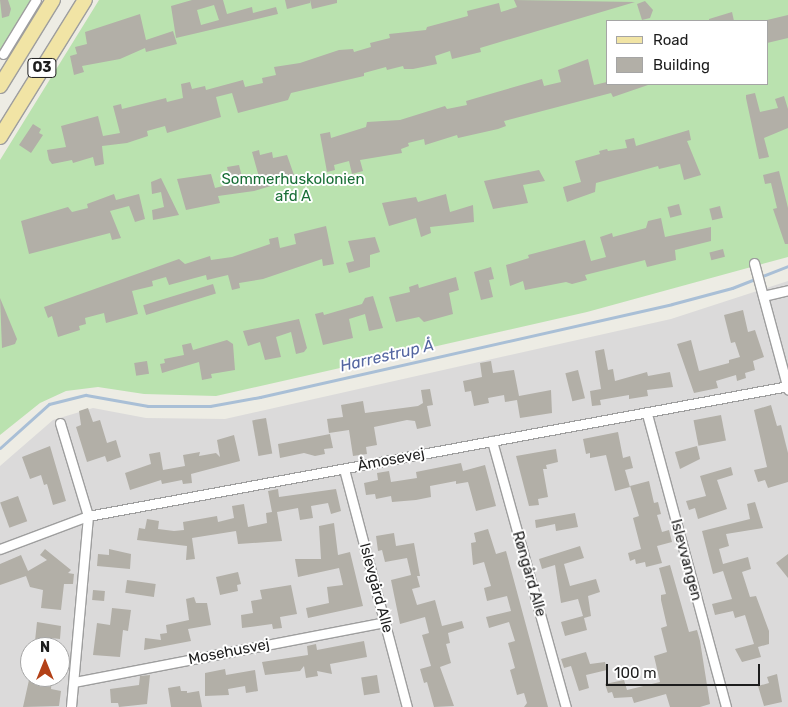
<!DOCTYPE html>
<html>
<head>
<meta charset="utf-8">
<style>
	body { margin:0 }
	#map { position:relative; width:788px; height:707px; overflow:hidden; background:#edece4; font-family:Rubik,sans-serif }
	div>[style] { position:absolute }
	.residential>* { inset:0; background:#dbdada }
	.grass>* { inset:0; background:#bae2af }
	.stream>* { height:3px; margin:-1.5px; padding:0 1.5px; transform-origin:1.5px; border-radius:1.5px; background:#a9bfd6 }
	.building>* { inset:0; background:#b2afa7; transform-origin:0 0 }
	.roads { filter:drop-shadow(1px 0 #9e9e9e) drop-shadow(-1px 0 #9e9e9e) drop-shadow(0 1px #9e9e9e) drop-shadow(0 -1px #9e9e9e) }
	.minor>* { height:9px; margin:-4.5px; padding:0 4.5px; transform-origin:4.5px; border-radius:4.5px; background:#fff }
	.primary>* { height:14px; margin:-7px; padding:0 7px; transform-origin:7px; border-radius:7px; background:#f1e4a5 }
	span { translate:-50% -50%; white-space:nowrap; text-align:center; line-height:1.15; -webkit-text-stroke:4px #fff; paint-order:stroke }
	.shield-label span { padding:1px 4px; background:#fff; border:1px solid; border-radius:4px; -webkit-text-stroke-width:0 }
	.shield-label { font-size:14px; color:#1d1d1d; font-weight:700 }
	.park-label { font-size:15px; color:#186e36 }
	.street-label { font-size:15px; color:#1d1d1d }
	.water-label { font-size:16px; color:#5466a1; font-style:italic }
	.legend { position:absolute; left:606px; top:20px; width:162px; height:65px; box-sizing:border-box; background:#fff; border:1px solid #a5a5a5; margin:0; padding:6px 9px; list-style:none; font-size:15px; color:#1d1d1d }
	.legend li { display:flex; align-items:center; gap:10px; height:25px }
	.legend b { width:25px; border:1px solid #a5a5a5 }
	.north { position:absolute; left:20px; top:637px; width:50px; height:50px; box-sizing:border-box; background:#fff; border:1px solid #a5a5a5; border-radius:50%; rotate:0deg; font-size:14px; font-weight:700; line-height:20px; text-align:center; color:#1d1d1d }
	.north::after { content:''; display:block; margin:auto; width:18px; height:22px; background:#b34117; clip-path:polygon(50% 0,100% 100%,50% 72%,0 100%) }
	.scale { position:absolute; left:606px; top:664px; width:154px; height:22px; box-sizing:border-box; border:2px solid #1d1d1d; border-top:0; padding-left:6px; font-size:15px; line-height:18px; white-space:nowrap; color:#1d1d1d; -webkit-text-stroke:4px #fff; paint-order:stroke }
</style>
</head>
<body>
<div id="map">
	<div class="residential">
		<i style="clip-path:polygon(evenodd,788px 281px,788px 707px,0 707px,0 466px,53px 420px,93px 408px,146px 418px,225px 419px,671px 319px,788px 281px,30px 647px,60px 647px,60px 677px,30px 677px,30px 647px)"></i>
	</div>
	<div class="grass">
		<i style="clip-path:polygon(0 0,34px 0,0 54px)"></i>
		<i style="clip-path:polygon(evenodd,99px 0,788px 0,788px 257px,587px 312px,216px 396px,144px 394px,98px 387px,66px 391px,40px 403px,0 435px,0 160px,99px 0,607px 21px,767px 21px,767px 84px,607px 84px,607px 21px)"></i>
	</div>
	<div class="stream">
		<i style="left:0;top:448px;width:66px;rotate:-41.9deg"></i>
		<i style="left:49px;top:404px;width:38px;rotate:-14deg"></i>
		<i style="left:86px;top:395px;width:63px;rotate:10.1deg"></i>
		<i style="left:148px;top:406px;width:62px"></i>
		<i style="left:210px;top:406px;width:51px;rotate:-10.2deg"></i>
		<i style="left:260px;top:397px;width:422px;rotate:-12.7deg"></i>
		<i style="left:672px;top:304px;width:62px;rotate:-14.9deg"></i>
		<i style="left:732px;top:288px;width:60px;rotate:-21.4deg"></i>
	</div>
	<div class="building">
		<i style="clip-path:polygon(0 0,8px 0,11px 9px,9px 16px,2px 18px)"></i>
		<i style="clip-path:polygon(evenodd,192px 0,223px 0,227px 14px,252px 7px,253px 13px,276px 7px,278px 14px,176px 38px,171px 6px,192px 0,214px 5px,219px 20px,201px 25px,197px 10px,214px 5px)"></i>
		<i style="clip-path:polygon(285px 0,310px 0,310px 3px,287px 9px)"></i>
		<i style="clip-path:polygon(310px 0,337px 0,337px 3px,312px 9px)"></i>
		<i style="clip-path:polygon(514px 0,635px 2px,480px 48px,481px 52px,452px 59px,450px 51px,435px 56px,437px 64px,413px 69px,404px 69px,403px 66px,387px 70px,386px 67px,364px 73px,364px 76px,291px 93px,288px 100px,238px 113px,232px 93px,216px 97px,221px 117px,167px 133px,165px 126px,147px 131px,148px 136px,127px 143px,102px 146px,104px 164px,95px 166px,93px 157px,73px 163px,72px 160px,52px 164px,49px 160px,47px 150px,66px 147px,61px 126px,98px 116px,103px 136px,120px 133px,113px 106px,121px 104px,122px 109px,166px 98px,167px 102px,183px 98px,181px 84px,190px 82px,192px 89px,205px 86px,206px 90px,243px 80px,245px 87px,263px 83px,262px 78px,276px 75px,274px 67px,300px 63px,339px 50px,353px 49px,354px 52px,371px 47px,370px 43px,390px 38px,389px 34px,426px 30px,427px 27px,468px 16px,467px 11px,499px 3px,501px 12px,517px 7px)"></i>
		<i style="clip-path:polygon(645px 1px,653px 10px,650px 18px,642px 20px,637px 4px)"></i>
		<i style="clip-path:polygon(732px 12px,734px 21px,709px 21px,709px 19px)"></i>
		<i style="clip-path:polygon(140px 14px,146px 40px,173px 31px,177px 44px,146px 52px,145px 48px,120px 59px,82px 66px,84px 72px,74px 75px,70px 56px,77px 54px,75px 47px,87px 44px,85px 32px)"></i>
		<i style="clip-path:polygon(788px 15px,788px 38px,767px 43px,767px 20px)"></i>
		<i style="clip-path:polygon(588px 59px,594px 85px,607px 82px,648px 85px,613px 97px,611px 93px,504px 121px,506px 126px,498px 129px,458px 138px,457px 135px,425px 145px,424px 139px,408px 143px,409px 146px,401px 149px,402px 153px,360px 160px,363px 171px,352px 174px,349px 161px,334px 165px,335px 170px,327px 172px,320px 134px,330px 132px,331px 138px,366px 127px,367px 122px,400px 120px,445px 106px,447px 109px,467px 105px,466px 101px,542px 79px,544px 86px,561px 82px,558px 70px)"></i>
		<i style="clip-path:polygon(755px 93px,760px 112px,778px 108px,775px 99px,784px 96px,788px 109px,788px 128px,764px 138px,769px 157px,759px 159px,746px 98px,746px 95px)"></i>
		<i style="clip-path:polygon(33px 124px,41px 129px,39px 133px,43px 135px,31px 153px,19px 145px)"></i>
		<i style="clip-path:polygon(689px 130px,691px 140px,687px 141px,701px 175px,684px 180px,680px 164px,659px 169px,658px 166px,596px 183px,595px 192px,567px 202px,563px 187px,581px 182px,575px 161px,600px 154px,599px 151px,607px 149px,608px 151px,627px 148px,625px 140px,634px 138px,636px 146px)"></i>
		<i style="clip-path:polygon(259px 150px,260px 155px,272px 152px,273px 158px,287px 155px,294px 175px,287px 177px,288px 181px,254px 191px,218px 196px,220px 203px,186px 210px,177px 179px,211px 174px,215px 188px,231px 184px,227px 167px,239px 165px,243px 181px,259px 177px,252px 152px)"></i>
		<i style="clip-path:polygon(539px 170px,545px 181px,523px 185px,528px 203px,493px 209px,484px 181px)"></i>
		<i style="clip-path:polygon(779px 171px,788px 208px,788px 244px,785px 244px,773px 209px,777px 208px,771px 183px,765px 184px,763px 175px)"></i>
		<i style="clip-path:polygon(161px 178px,179px 215px,153px 220px,152px 210px,164px 207px,161px 192px,152px 194px,151px 182px)"></i>
		<i style="clip-path:polygon(114px 194px,116px 200px,139px 194px,145px 219px,135px 222px,129px 206px,110px 211px,121px 238px,112px 240px,110px 233px,29px 254px,21px 221px,68px 207px,72px 212px,88px 208px,87px 204px)"></i>
		<i style="clip-path:polygon(446px 194px,450px 212px,473px 205px,474px 222px,430px 227px,431px 233px,421px 237px,416px 218px,389px 226px,382px 203px,416px 197px,418px 202px)"></i>
		<i style="left:679px;top:204px;width:11px;height:12px;rotate:75deg"></i>
		<i style="left:720px;top:206px;width:12px;height:11px;rotate:76deg"></i>
		<i style="clip-path:polygon(661px 218px,665px 237px,711px 227px,711px 241px,675px 250px,676px 260px,647px 267px,645px 260px,585px 275px,587px 280px,572px 284px,566px 282px,525px 290px,523px 281px,510px 286px,506px 265px,529px 258px,528px 255px,585px 240px,591px 261px,606px 257px,600px 237px,612px 233px,613px 237px,646px 228px,648px 221px)"></i>
		<i style="clip-path:polygon(326px 226px,334px 264px,323px 266px,322px 259px,263px 279px,239px 283px,240px 288px,232px 290px,228px 275px,207px 280px,206px 275px,169px 285px,166px 277px,152px 281px,153px 286px,132px 291px,138px 314px,106px 323px,104px 313px,85px 318px,86px 324px,79px 326px,80px 330px,58px 337px,52px 316px,48px 318px,44px 307px,179px 259px,185px 264px,210px 256px,211px 260px,232px 257px,270px 244px,269px 239px,278px 237px,280px 248px,296px 244px,294px 234px)"></i>
		<i style="clip-path:polygon(375px 237px,380px 252px,370px 255px,370px 267px,349px 273px,346px 263px,354px 261px,348px 241px)"></i>
		<i style="left:723px;top:249px;width:8px;height:14px;rotate:76deg"></i>
		<i style="clip-path:polygon(491px 267px,494px 279px,489px 280px,493px 297px,481px 300px,474px 272px)"></i>
		<i style="clip-path:polygon(456px 277px,459px 290px,449px 293px,453px 314px,424px 322px,419px 317px,396px 322px,389px 297px,410px 292px,409px 287px,418px 284px,419px 288px)"></i>
		<i style="left:213px;top:284px;width:10px;height:73px;rotate:73deg"></i>
		<i style="clip-path:polygon(373px 296px,383px 328px,369px 331px,365px 314px,349px 319px,353px 338px,323px 345px,315px 314px,323px 312px,324px 315px,362px 304px,365px 298px)"></i>
		<i style="clip-path:polygon(0 298px,17px 339px,15px 344px,2px 348px)"></i>
		<i style="clip-path:polygon(743px 310px,748px 332px,755px 330px,764px 357px,753px 361px,755px 370px,745px 373px,746px 378px,737px 381px,736px 375px,716px 381px,718px 388px,694px 393px,677px 344px,691px 340px,699px 371px,729px 363px,729px 360px,740px 357px,735px 342px,731px 343px,724px 315px)"></i>
		<i style="clip-path:polygon(299px 319px,307px 348px,304px 352px,296px 354px,291px 332px,276px 337px,281px 357px,265px 360px,260px 342px,248px 346px,243px 331px)"></i>
		<i style="clip-path:polygon(227px 340px,233px 344px,235px 370px,211px 374px,212px 378px,202px 380px,199px 362px,162px 373px,160px 364px,165px 363px,164px 359px,184px 355px,182px 345px,191px 343px,193px 350px)"></i>
		<i style="clip-path:polygon(604px 349px,608px 370px,613px 369px,615px 381px,647px 372px,648px 376px,670px 372px,673px 387px,647px 390px,648px 396px,629px 399px,629px 395px,600px 400px,601px 405px,592px 406px,590px 391px,601px 389px,595px 351px)"></i>
		<i style="left:147px;top:361px;width:13px;height:13px;rotate:81deg"></i>
		<i style="clip-path:polygon(491px 361px,493px 373px,514px 370px,519px 396px,551px 390px,552px 413px,520px 418px,517px 400px,505px 402px,504px 395px,488px 398px,489px 403px,474px 406px,471px 391px,465px 392px,463px 381px,482px 377px,480px 363px)"></i>
		<i style="left:578px;top:370px;width:29px;height:13px;rotate:76deg"></i>
		<i style="clip-path:polygon(430px 389px,433px 405px,427px 406px,431px 426px,417px 429px,415px 421px,407px 420px,374px 427px,377px 445px,366px 447px,367px 454px,353px 456px,349px 430px,329px 433px,327px 419px,343px 417px,341px 405px,363px 401px,365px 413px,418px 406px,423px 403px,421px 390px)"></i>
		<i style="clip-path:polygon(771px 405px,777px 426px,781px 425px,788px 453px,788px 482px,768px 488px,765px 480px,758px 482px,754px 470px,767px 467px,754px 410px)"></i>
		<i style="clip-path:polygon(88px 408px,93px 422px,100px 420px,107px 443px,116px 440px,121px 457px,107px 462px,105px 456px,87px 462px,76px 427px,81px 425px,79px 411px)"></i>
		<i style="left:721px;top:415px;width:26px;height:28px;rotate:79deg"></i>
		<i style="left:266px;top:418px;width:36px;height:14px;rotate:80deg"></i>
		<i style="clip-path:polygon(618px 432px,623px 458px,630px 456px,633px 468px,625px 470px,630px 487px,615px 491px,606px 455px,590px 458px,590px 453px,586px 454px,583px 439px)"></i>
		<i style="clip-path:polygon(330px 434px,333px 448px,324px 449px,325px 454px,315px 456px,304px 453px,280px 458px,278px 444px)"></i>
		<i style="clip-path:polygon(234px 435px,240px 461px,191px 474px,192px 483px,183px 484px,182px 480px,162px 484px,161px 480px,130px 490px,125px 473px,151px 464px,149px 454px,160px 452px,163px 470px,185px 466px,183px 455px,200px 452px,199px 456px,216px 453px,220px 457px,217px 440px)"></i>
		<i style="clip-path:polygon(50px 446px,66px 501px,53px 505px,47px 484px,44px 485px,41px 475px,30px 479px,22px 457px)"></i>
		<i style="clip-path:polygon(697px 446px,700px 459px,680px 469px,675px 452px)"></i>
		<i style="clip-path:polygon(556px 449px,558px 462px,546px 465px,547px 469px,543px 469px,548px 497px,538px 499px,539px 505px,529px 506px,516px 456px)"></i>
		<i style="clip-path:polygon(461px 463px,463px 471px,485px 465px,496px 506px,476px 511px,468px 482px,456px 484px,456px 481px,430px 486px,431px 497px,416px 500px,392px 502px,391px 496px,376px 499px,375px 494px,366px 495px,364px 483px,378px 480px,377px 473px,389px 471px,391px 482px,417px 478px,416px 472px)"></i>
		<i style="clip-path:polygon(731px 467px,733px 475px,717px 480px,727px 509px,698px 519px,695px 508px,689px 510px,686px 501px,706px 496px,700px 476px)"></i>
		<i style="clip-path:polygon(649px 481px,654px 503px,658px 502px,661px 514px,657px 515px,662px 532px,669px 530px,672px 542px,657px 546px,662px 563px,646px 567px,645px 562px,636px 564px,635px 559px,630px 561px,628px 553px,641px 549px,633px 518px,639px 516px,630px 486px)"></i>
		<i style="clip-path:polygon(278px 489px,279px 497px,336px 489px,341px 511px,331px 514px,328px 503px,311px 506px,313px 518px,300px 520px,298px 508px,277px 512px,282px 541px,238px 544px,236px 531px,192px 538px,195px 559px,186px 560px,187px 546px,137px 540px,139px 528px,145px 529px,147px 519px,159px 521px,158px 529px,174px 531px,184px 530px,183px 522px,217px 516px,218px 522px,234px 518px,232px 506px,244px 504px,248px 527px,267px 523px,266px 513px,272px 512px,268px 491px)"></i>
		<i style="left:18px;top:496px;width:27px;height:19px;rotate:70deg"></i>
		<i style="clip-path:polygon(755px 502px,763px 528px,726px 534px,729px 546px,719px 549px,723px 564px,748px 557px,751px 569px,742px 572px,750px 597px,756px 596px,769px 631px,769px 644px,758px 647px,761px 657px,742px 662px,735px 649px,754px 644px,745px 615px,735px 618px,733px 611px,715px 615px,712px 604px,732px 599px,723px 571px,713px 574px,702px 531px,750px 519px,747px 504px)"></i>
		<i style="clip-path:polygon(575px 513px,578px 527px,556px 531px,555px 524px,536px 528px,535px 520px)"></i>
		<i style="clip-path:polygon(334px 523px,338px 555px,350px 552px,363px 606px,308px 618px,306px 608px,329px 603px,327px 587px,343px 585px,339px 568px,298px 577px,295px 559px,321px 559px,319px 526px)"></i>
		<i style="clip-path:polygon(488px 529px,496px 554px,506px 551px,548px 707px,524px 707px,527px 703px,524px 693px,517px 695px,510px 670px,515px 668px,508px 643px,515px 641px,509px 622px,489px 628px,486px 617px,511px 611px,507px 596px,487px 601px,484px 588px,491px 586px,484px 562px,473px 565px,471px 543px,476px 542px,474px 533px)"></i>
		<i style="clip-path:polygon(394px 533px,396px 546px,414px 543px,420px 576px,417px 576px,420px 587px,412px 589px,417px 605px,435px 600px,442px 626px,462px 621px,464px 628px,448px 633px,450px 643px,446px 644px,451px 663px,440px 667px,454px 706px,434px 707px,427px 682px,424px 683px,420px 669px,431px 666px,422px 635px,429px 633px,425px 617px,400px 624px,391px 580px,411px 575px,407px 558px,385px 562px,382px 550px,378px 551px,376px 536px)"></i>
		<i style="clip-path:polygon(580px 546px,584px 558px,564px 564px,570px 586px,596px 579px,600px 592px,588px 596px,591px 616px,584px 618px,587px 630px,565px 636px,561px 622px,583px 616px,578px 599px,561px 603px,555px 565px,542px 569px,539px 559px)"></i>
		<i style="clip-path:polygon(45px 549px,71px 570px,68px 573px,74px 574px,73px 584px,64px 584px,61px 610px,41px 608px,43px 590px,30px 587px,26px 576px,0 585px,0 564px,21px 555px,28px 571px,47px 560px,40px 555px)"></i>
		<i style="clip-path:polygon(109px 549px,131px 554px,130px 569px,97px 566px,98px 554px,109px 555px)"></i>
		<i style="clip-path:polygon(788px 554px,788px 578px,776px 563px)"></i>
		<i style="clip-path:polygon(670px 565px,689px 632px,697px 630px,700px 641px,710px 704px,700px 707px,670px 707px,666px 694px,634px 703px,632px 697px,614px 698px,612px 692px,608px 693px,605px 684px,624px 680px,627px 690px,660px 682px,654px 656px,667px 652px,661px 628px,667px 626px,661px 600px,661px 595px,666px 594px,659px 568px)"></i>
		<i style="clip-path:polygon(238px 572px,241px 584px,237px 585px,238px 591px,220px 595px,216px 577px)"></i>
		<i style="left:127px;top:580px;width:29px;height:13px;rotate:8deg"></i>
		<i style="clip-path:polygon(291px 585px,297px 614px,280px 617px,282px 628px,273px 629px,272px 624px,242px 628px,241px 615px,253px 613px,251px 601px,262px 599px,260px 590px)"></i>
		<i style="left:93px;top:590px;width:12px;height:10px;rotate:5deg"></i>
		<i style="clip-path:polygon(194px 597px,196px 603px,207px 603px,211px 625px,188px 629px,191px 641px,144px 650px,145px 638px,161px 640px,160px 634px,167px 633px,166px 625px,189px 620px,186px 599px)"></i>
		<i style="clip-path:polygon(112px 608px,131px 610px,128px 631px,123px 630px,120px 657px,93px 655px,97px 623px,110px 625px)"></i>
		<i style="clip-path:polygon(37px 622px,61px 626px,60px 639px,51px 638px,50px 643px,35px 641px)"></i>
		<i style="clip-path:polygon(364px 641px,367px 657px,330px 664px,332px 674px,317px 671px,318px 676px,306px 678px,304px 666px,300px 671px,265px 675px,262px 662px,308px 655px,307px 646px,316px 644px,317px 650px)"></i>
		<i style="clip-path:polygon(586px 652px,590px 664px,605px 662px,607px 670px,586px 675px,589px 688px,579px 691px,571px 666px,564px 668px,561px 659px)"></i>
		<i style="clip-path:polygon(225px 669px,226px 675px,255px 670px,258px 691px,246px 693px,245px 686px,228px 689px,229px 695px,205px 696px,205px 673px)"></i>
		<i style="clip-path:polygon(777px 674px,782px 702px,764px 706px,758px 686px,769px 683px,767px 677px)"></i>
		<i style="clip-path:polygon(150px 675px,147px 704px,119px 707px,118px 703px,111px 703px,110px 689px,139px 685px,140px 676px)"></i>
		<i style="left:377px;top:675px;width:18px;height:16px;rotate:81deg"></i>
		<i style="clip-path:polygon(34px 677px,52px 677px,51px 689px,61px 691px,59px 706px,23px 707px,29px 680px,33px 680px)"></i>
		<i style="clip-path:polygon(180px 686px,181px 691px,187px 691px,187px 693px,199px 691px,202px 707px,171px 707px,168px 688px)"></i>
	</div>
	<div class="roads">
		<div class="minor">
			<i style="left:3px;top:54px;width:63px;rotate:-58.6deg"></i>
			<i style="left:754px;top:263px;width:131px;rotate:74.9deg"></i>
			<i style="left:763px;top:296px;width:26px;rotate:-13deg"></i>
			<i style="left:647px;top:414px;width:303px;rotate:74.9deg"></i>
			<i style="left:60px;top:423px;width:97px;rotate:73.2deg"></i>
			<i style="left:88px;top:516px;width:192px;rotate:95.1deg"></i>
			<i style="left:492px;top:441px;width:276px;rotate:74.5deg"></i>
			<i style="left:344px;top:469px;width:246px;rotate:75.2deg"></i>
			<i style="left:0;top:549px;width:94px;rotate:-20.6deg"></i>
			<i style="left:88px;top:516px;width:712px;rotate:-10.52deg"></i>
			<i style="left:74px;top:682px;width:317px;rotate:-10.9deg"></i>
		</div>
		<div class="primary">
			<i style="left:0;top:86px;width:101px;rotate:-58.4deg"></i>
			<i style="left:0;top:137px;width:161px;rotate:-58.2deg"></i>
		</div>
	</div>
	<div class="shield-label">
		<span style="left:42px;top:68px">O3</span>
	</div>
	<div class="park-label">
		<span style="left:293px;top:188px">Sommerhuskolonien<br>afd A</span>
	</div>
	<div class="street-label">
		<span style="left:391px;top:460px;rotate:-11deg">Åmosevej</span>
		<span style="left:686px;top:560px;rotate:75deg">Islevvangen</span>
		<span style="left:529px;top:574px;rotate:74deg">Røngård Alle</span>
		<span style="left:376px;top:588px;rotate:75deg">Islevgård Alle</span>
		<span style="left:229px;top:652px;rotate:-11deg">Mosehusvej</span>
	</div>
	<div class="water-label">
		<span style="left:387px;top:356px;rotate:-13deg">Harrestrup Å</span>
	</div>
	<ul class="legend">
	<li><b style="height:6px;background:#f1e4a5"></b>Road</li>
	<li><b style="height:14px;background:#b2afa7"></b>Building</li>
	</ul>
	<div class="north">N</div>
	<div class="scale">100 m</div>
</div>
</body>
</html>
